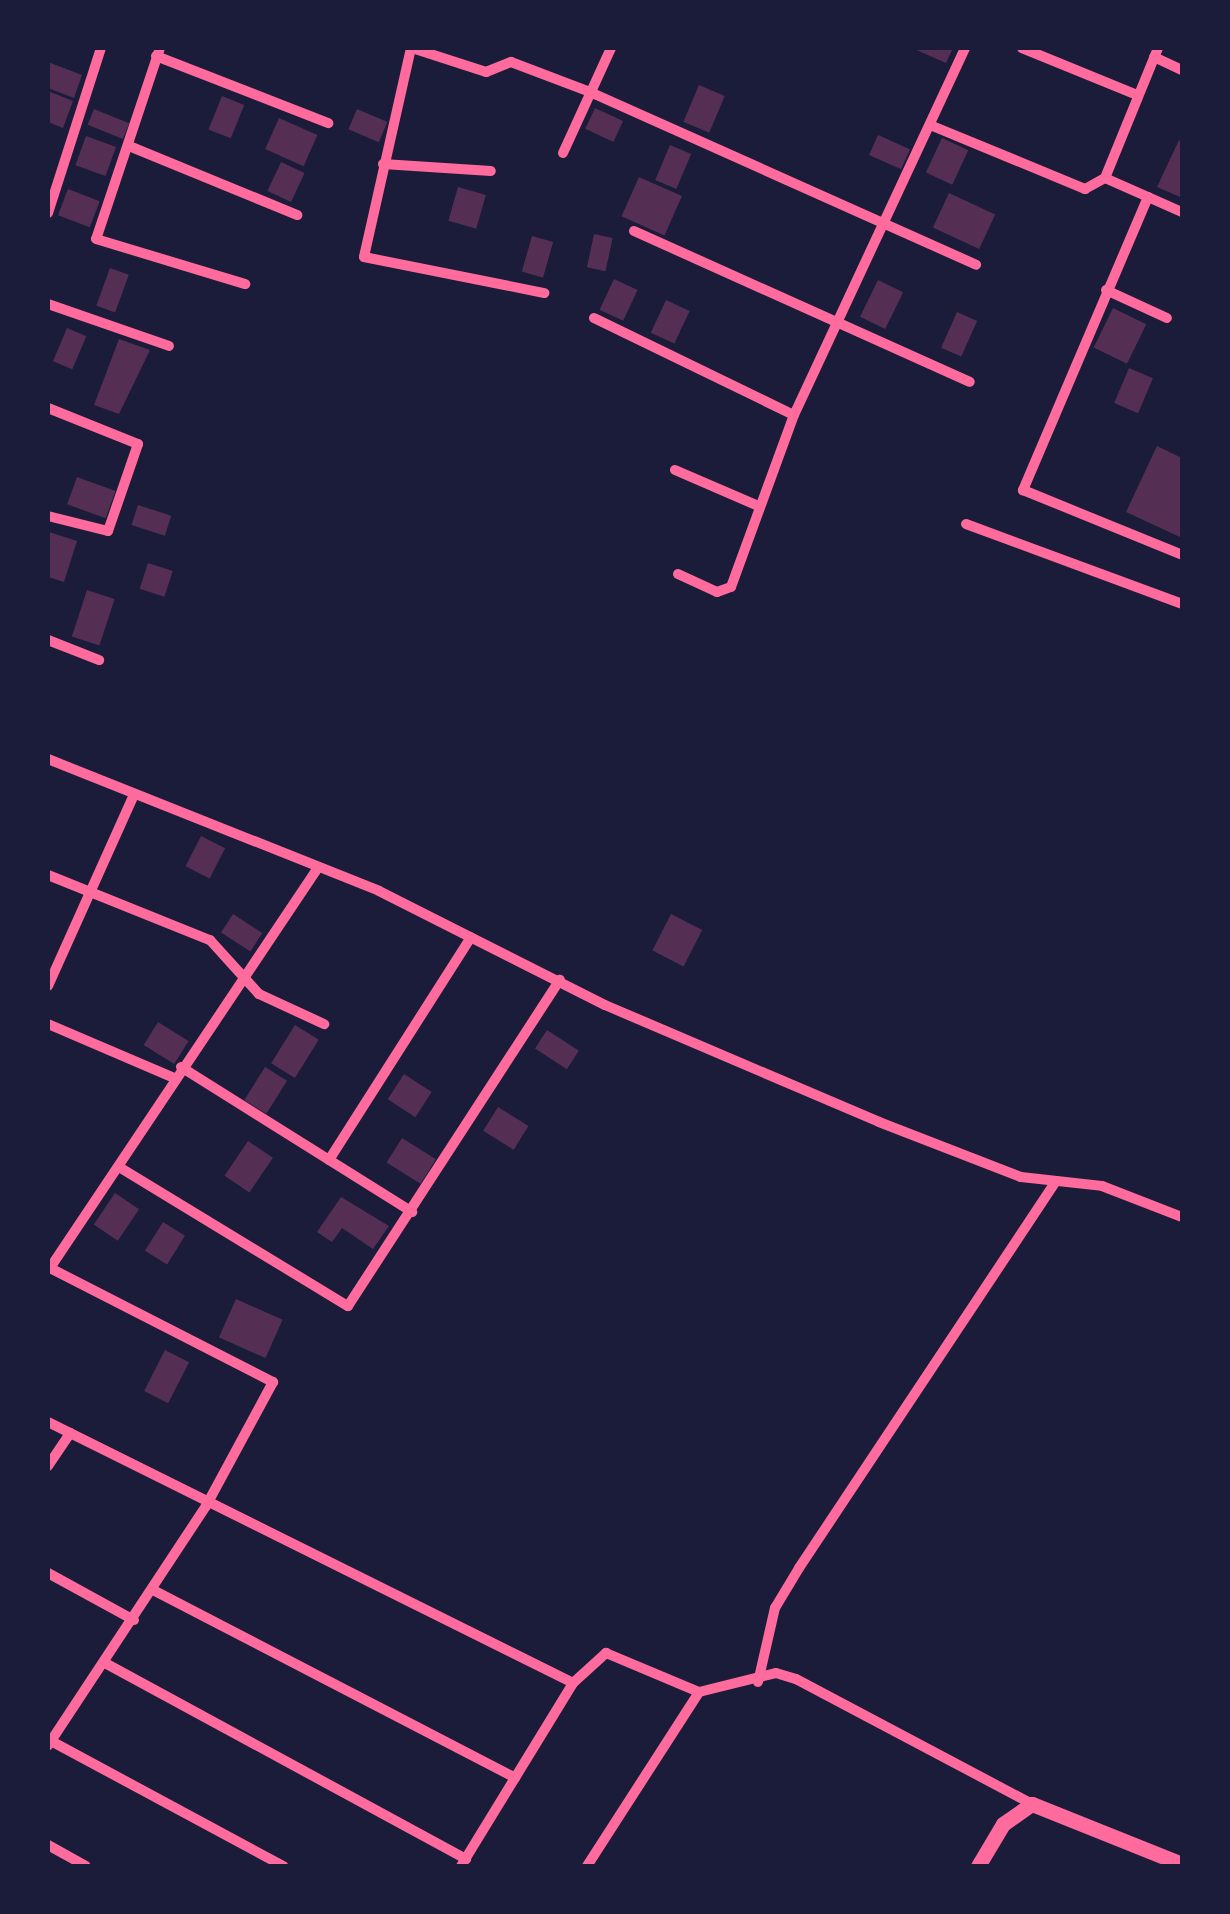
<!DOCTYPE html>
<html>
<head>
<meta charset="utf-8">
<style>
	body { margin:0 }
	#map { position:relative; width:1230px; height:1914px; overflow:hidden; background:#1b1b3a; font-family:Lato,sans-serif }
	div>[style] { position:absolute }
	.building>* { inset:0; background:#542f53; transform-origin:0 0 }
	.minor>* { height:10px; margin:-5px; padding:0 5px; transform-origin:5px; border-radius:5px; background:#ff6b9d }
	.tertiary>* { height:15px; margin:-7.5px; padding:0 7.5px; transform-origin:7.5px; border-radius:7.5px; background:#ff6b9d }
	span { translate:-50% -50%; white-space:nowrap; text-align:center; line-height:1.15; -webkit-text-stroke:10px #1b1b3a; paint-order:stroke }
	.frame { position:absolute; inset:0; border:50px solid #1b1b3a; pointer-events:none }
</style>
</head>
<body>
<div id="map">
	<div class="building">
		<i style="clip-path:polygon(912px 48px,953px 48px,946px 63px)"></i>
		<i style="clip-path:polygon(48px 62px,82px 75px,74px 98px,48px 88px)"></i>
		<i style="left:699px;top:85px;width:28px;height:40px;rotate:23deg"></i>
		<i style="clip-path:polygon(48px 91px,73px 101px,63px 128px,48px 122px)"></i>
		<i style="left:222px;top:96px;width:24px;height:36px;rotate:22deg"></i>
		<i style="left:595px;top:108px;width:31px;height:23px;rotate:25deg"></i>
		<i style="left:94px;top:109px;width:38px;height:17px;rotate:22deg"></i>
		<i style="left:357px;top:109px;width:33px;height:22px;rotate:23deg"></i>
		<i style="left:279px;top:118px;width:42px;height:34px;rotate:24deg"></i>
		<i style="left:878px;top:135px;width:35px;height:22px;rotate:24deg"></i>
		<i style="left:86px;top:136px;width:32px;height:31px;rotate:20deg"></i>
		<i style="left:942px;top:138px;width:29px;height:38px;rotate:25deg"></i>
		<i style="clip-path:polygon(1179px 140px,1182px 142px,1180px 197px,1157px 187px)"></i>
		<i style="left:670px;top:145px;width:23px;height:38px;rotate:23deg"></i>
		<i style="left:281px;top:162px;width:26px;height:32px;rotate:25deg"></i>
		<i style="left:639px;top:177px;width:47px;height:43px;rotate:24deg"></i>
		<i style="left:458px;top:187px;width:29px;height:35px;rotate:16deg"></i>
		<i style="left:68px;top:189px;width:34px;height:28px;rotate:21deg"></i>
		<i style="left:949px;top:193px;width:51px;height:38px;rotate:25deg"></i>
		<i style="left:594px;top:234px;width:19px;height:34px;rotate:12deg"></i>
		<i style="left:532px;top:236px;width:22px;height:37px;rotate:16deg"></i>
		<i style="left:110px;top:268px;width:20px;height:40px;rotate:20deg"></i>
		<i style="left:614px;top:279px;width:26px;height:34px;rotate:25deg"></i>
		<i style="left:878px;top:280px;width:28px;height:41px;rotate:26deg"></i>
		<i style="left:666px;top:300px;width:26px;height:36px;rotate:25deg"></i>
		<i style="left:1113px;top:308px;width:37px;height:44px;rotate:26deg"></i>
		<i style="left:957px;top:312px;width:22px;height:39px;rotate:24deg"></i>
		<i style="left:67px;top:328px;width:21px;height:36px;rotate:23deg"></i>
		<i style="clip-path:polygon(119px 339px,150px 350px,119px 414px,94px 405px)"></i>
		<i style="left:1129px;top:368px;width:26px;height:38px;rotate:23deg"></i>
		<i style="clip-path:polygon(1157px 446px,1182px 458px,1182px 538px,1126px 512px)"></i>
		<i style="left:77px;top:477px;width:41px;height:29px;rotate:20deg"></i>
		<i style="left:138px;top:505px;width:35px;height:21px;rotate:18deg"></i>
		<i style="clip-path:polygon(49px 532px,77px 541px,64px 582px,48px 577px)"></i>
		<i style="left:148px;top:563px;width:26px;height:27px;rotate:18deg"></i>
		<i style="left:87px;top:590px;width:29px;height:49px;rotate:18deg"></i>
		<i style="left:201px;top:836px;width:27px;height:34px;rotate:27deg"></i>
		<i style="left:233px;top:914px;width:35px;height:22px;rotate:33deg"></i>
		<i style="left:671px;top:914px;width:35px;height:41px;rotate:27deg"></i>
		<i style="left:158px;top:1022px;width:36px;height:27px;rotate:32deg"></i>
		<i style="left:295px;top:1025px;width:28px;height:45px;rotate:32deg"></i>
		<i style="left:547px;top:1030px;width:38px;height:22px;rotate:33deg"></i>
		<i style="left:265px;top:1067px;width:26px;height:39px;rotate:32deg"></i>
		<i style="left:404px;top:1074px;width:33px;height:30px;rotate:33deg"></i>
		<i style="left:498px;top:1107px;width:36px;height:28px;rotate:32deg"></i>
		<i style="left:402px;top:1138px;width:40px;height:29px;rotate:32deg"></i>
		<i style="left:248px;top:1141px;width:30px;height:42px;rotate:34deg"></i>
		<i style="left:115px;top:1193px;width:29px;height:38px;rotate:34deg"></i>
		<i style="clip-path:polygon(341px 1197px,389px 1226px,373px 1249px,342px 1228px,332px 1242px,317px 1232px)"></i>
		<i style="left:163px;top:1222px;width:26px;height:34px;rotate:32deg"></i>
		<i style="left:236px;top:1299px;width:51px;height:42px;rotate:24deg"></i>
		<i style="left:165px;top:1350px;width:27px;height:46px;rotate:27deg"></i>
	</div>
	<div class="minor">
		<i style="left:160px;top:48px;width:201px;rotate:108.5deg"></i>
		<i style="left:96px;top:239px;width:156px;rotate:16.8deg"></i>
		<i style="left:411px;top:48px;width:214px;rotate:102.7deg"></i>
		<i style="left:364px;top:257px;width:184px;rotate:11.3deg"></i>
		<i style="left:412px;top:48px;width:78px;rotate:18deg"></i>
		<i style="left:486px;top:72px;width:27px;rotate:-22deg"></i>
		<i style="left:511px;top:62px;width:85px;rotate:20.8deg"></i>
		<i style="left:590px;top:92px;width:423px;rotate:24.1deg"></i>
		<i style="left:1022px;top:48px;width:124px;rotate:22.2deg"></i>
		<i style="left:156px;top:56px;width:185px;rotate:21.3deg"></i>
		<i style="left:1154px;top:57px;width:31px;rotate:25deg"></i>
		<i style="left:930px;top:125px;width:168px;rotate:22.4deg"></i>
		<i style="left:1085px;top:189px;width:23px;rotate:-29deg"></i>
		<i style="left:1105px;top:178px;width:140px;rotate:-67.8deg"></i>
		<i style="left:129px;top:146px;width:182px;rotate:22.3deg"></i>
		<i style="left:563px;top:153px;width:115px;rotate:-65.4deg"></i>
		<i style="left:383px;top:164px;width:108px;rotate:3.7deg"></i>
		<i style="left:1105px;top:178px;width:47px;rotate:23.8deg"></i>
		<i style="left:1148px;top:197px;width:319px;rotate:113.1deg"></i>
		<i style="left:1023px;top:490px;width:172px;rotate:22.2deg"></i>
		<i style="left:1148px;top:197px;width:37px;rotate:24deg"></i>
		<i style="left:48px;top:213px;width:173px;rotate:-72.2deg"></i>
		<i style="left:634px;top:231px;width:368px;rotate:24.2deg"></i>
		<i style="left:1106px;top:290px;width:67px;rotate:24.7deg"></i>
		<i style="left:48px;top:304px;width:128px;rotate:19.1deg"></i>
		<i style="left:594px;top:318px;width:222px;rotate:25.9deg"></i>
		<i style="left:48px;top:408px;width:97px;rotate:21.8deg"></i>
		<i style="left:138px;top:444px;width:92px;rotate:109deg"></i>
		<i style="left:108px;top:531px;width:62px;rotate:-166deg"></i>
		<i style="left:675px;top:470px;width:88px;rotate:23.4deg"></i>
		<i style="left:966px;top:524px;width:230px;rotate:20.3deg"></i>
		<i style="left:678px;top:574px;width:43px;rotate:24.8deg"></i>
		<i style="left:717px;top:592px;width:15px;rotate:-20deg"></i>
		<i style="left:731px;top:587px;width:183px;rotate:-69.9deg"></i>
		<i style="left:794px;top:415px;width:405px;rotate:-65deg"></i>
		<i style="left:48px;top:640px;width:55px;rotate:21.4deg"></i>
		<i style="left:48px;top:759px;width:356px;rotate:21.7deg"></i>
		<i style="left:379px;top:891px;width:253px;rotate:26.8deg"></i>
		<i style="left:605px;top:1005px;width:298px;rotate:23.1deg"></i>
		<i style="left:879px;top:1122px;width:152px;rotate:21.2deg"></i>
		<i style="left:1021px;top:1177px;width:81px;rotate:6.3deg"></i>
		<i style="left:1102px;top:1186px;width:86px;rotate:21.2deg"></i>
		<i style="left:48px;top:875px;width:175px;rotate:21.9deg"></i>
		<i style="left:210px;top:940px;width:73px;rotate:47.8deg"></i>
		<i style="left:259px;top:994px;width:72px;rotate:24.8deg"></i>
		<i style="left:48px;top:986px;width:209px;rotate:-65.8deg"></i>
		<i style="left:48px;top:1024px;width:137px;rotate:23.2deg"></i>
		<i style="left:181px;top:1067px;width:273px;rotate:32.1deg"></i>
		<i style="left:329px;top:1160px;width:264px;rotate:-57.5deg"></i>
		<i style="left:119px;top:1167px;width:268px;rotate:31.3deg"></i>
		<i style="left:348px;top:1306px;width:389px;rotate:-57deg"></i>
		<i style="left:48px;top:1267px;width:253px;rotate:27.1deg"></i>
		<i style="left:273px;top:1382px;width:141px;rotate:118.4deg"></i>
		<i style="left:206px;top:1506px;width:287px;rotate:123.4deg"></i>
		<i style="left:50px;top:1268px;width:481px;rotate:-56.2deg"></i>
		<i style="left:48px;top:1422px;width:586px;rotate:26.43deg"></i>
		<i style="left:48px;top:1466px;width:40px;rotate:-56deg"></i>
		<i style="left:48px;top:1573px;width:98px;rotate:28.7deg"></i>
		<i style="left:153px;top:1590px;width:408px;rotate:27.4deg"></i>
		<i style="left:105px;top:1663px;width:411px;rotate:28.5deg"></i>
		<i style="left:758px;top:1682px;width:76px;rotate:-77.1deg"></i>
		<i style="left:775px;top:1608px;width:47px;rotate:-59deg"></i>
		<i style="left:799px;top:1568px;width:463px;rotate:-56.4deg"></i>
		<i style="left:51px;top:1741px;width:264px;rotate:28.3deg"></i>
		<i style="left:48px;top:1845px;width:43px;rotate:28.9deg"></i>
		<i style="left:461px;top:1866px;width:215px;rotate:-58.5deg"></i>
		<i style="left:573px;top:1683px;width:45px;rotate:-42.3deg"></i>
		<i style="left:606px;top:1653px;width:101px;rotate:22.8deg"></i>
		<i style="left:699px;top:1692px;width:79px;rotate:-13.9deg"></i>
		<i style="left:776px;top:1673px;width:21px;rotate:17deg"></i>
		<i style="left:796px;top:1679px;width:267px;rotate:27.9deg"></i>
		<i style="left:587px;top:1866px;width:207px;rotate:-57.2deg"></i>
	</div>
	<div class="tertiary">
		<i style="left:978px;top:1866px;width:49px;rotate:-59.2deg"></i>
		<i style="left:1003px;top:1824px;width:35px;rotate:-35deg"></i>
		<i style="left:1032px;top:1804px;width:162px;rotate:21.8deg"></i>
	</div>
	<div class="frame"></div>
</div>
</body>
</html>
